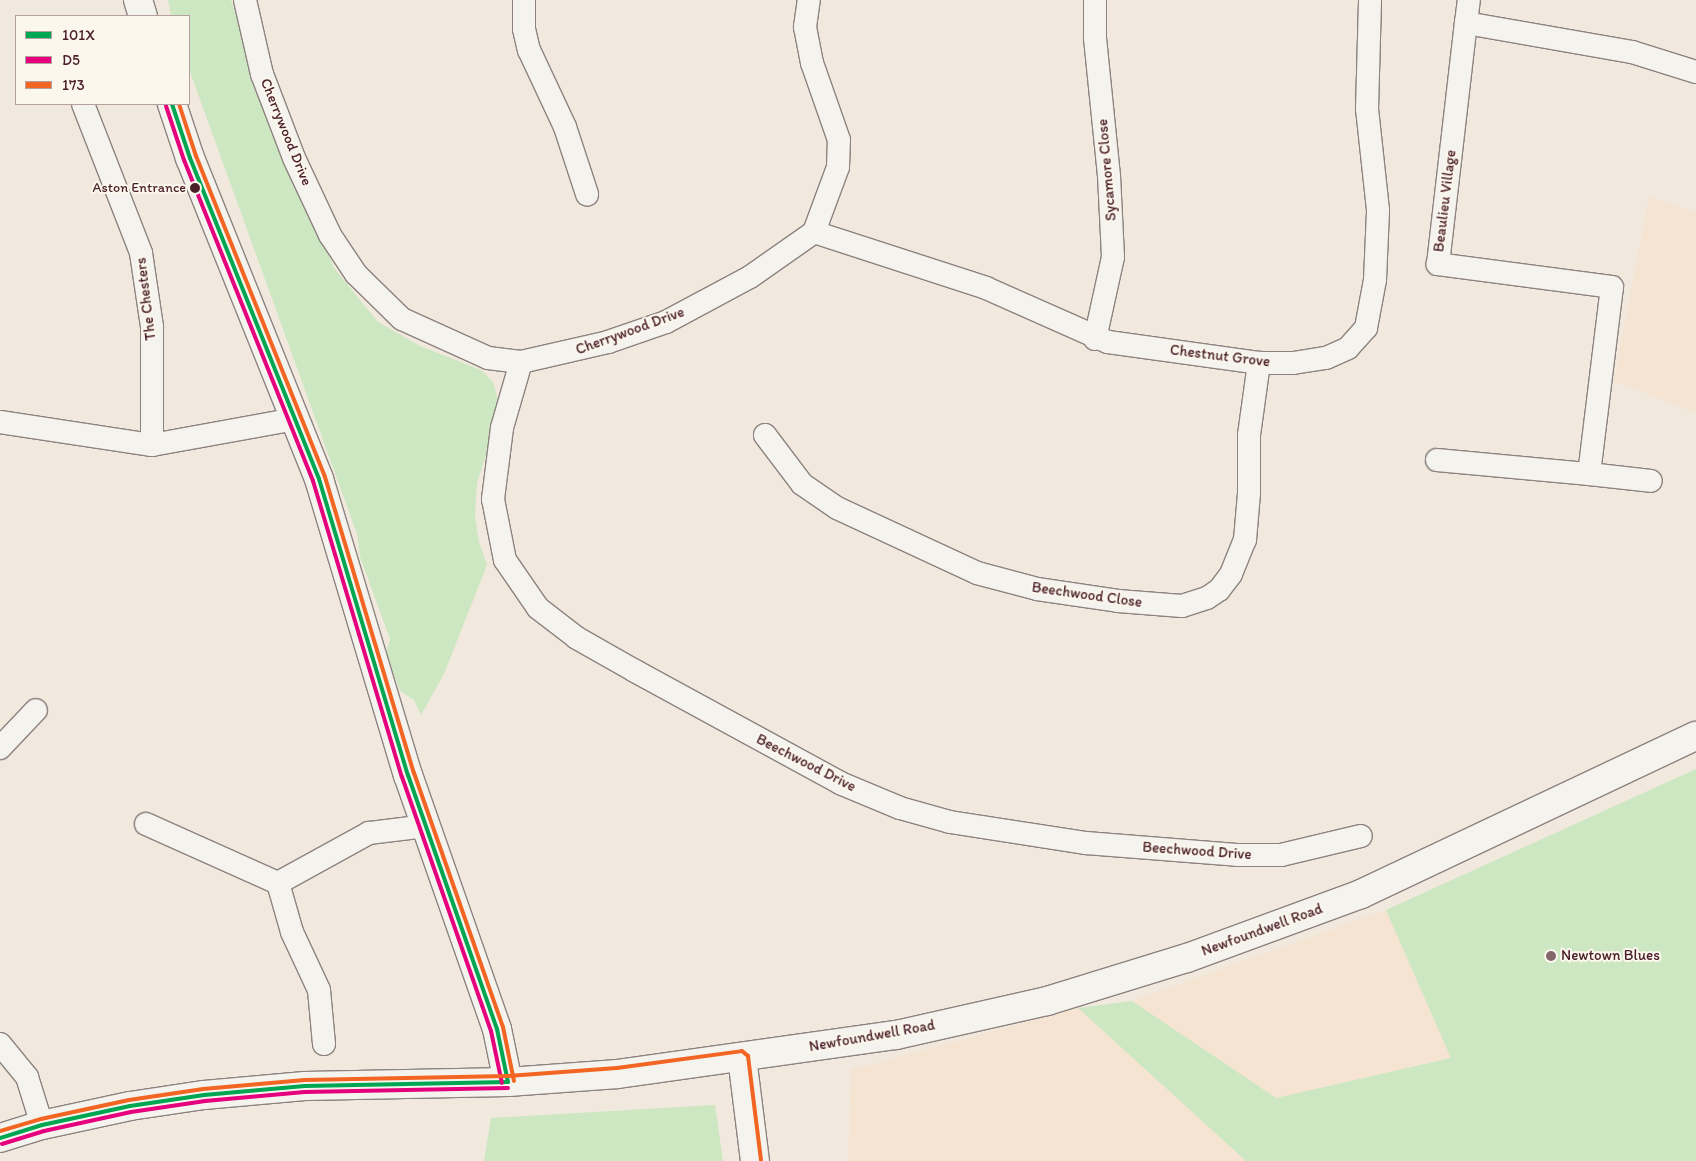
<!DOCTYPE html>
<html>
<head>
<meta charset="utf-8">
<style>
	body { margin:0 }
	#map { position:relative; width:1696px; height:1161px; overflow:hidden; background:#f1e9de; font-family:Itim,sans-serif }
	div>[style] { position:absolute }
	.built>* { inset:0; background:#f4e4d1 }
	.green>* { inset:0; background:#cce7c1 }
	.roads { filter:drop-shadow(1px 0 #8d827f) drop-shadow(-1px 0 #8d827f) drop-shadow(0 1px #8d827f) drop-shadow(0 -1px #8d827f) }
	.minor>* { height:22px; margin:-11px; padding:0 11px; transform-origin:11px; border-radius:11px; background:#f5f3ee }
	.tertiary>* { height:28px; margin:-14px; padding:0 14px; transform-origin:14px; border-radius:14px; background:#f5f3ee }
	.secondary>* { height:28px; margin:-14px; padding:0 14px; transform-origin:14px; border-radius:14px; background:#f5f3ee }
	.bus-1>* { height:4px; margin:-2px; padding:0 2px; transform-origin:2px; border-radius:2px; background:#00a651 }
	.bus-2>* { height:4px; margin:-2px; padding:0 2px; transform-origin:2px; border-radius:2px; background:#e5007d }
	.bus-3>* { height:4px; margin:-2px; padding:0 2px; transform-origin:2px; border-radius:2px; background:#f26522 }
	.dots>* { width:14px; height:14px; translate:-50% -50%; box-sizing:border-box; border:2px solid #fbf7ec; border-radius:50% }
	span { translate:-50% -50%; white-space:nowrap; text-align:center; line-height:1.15; -webkit-text-stroke:4px #fbf7ec; paint-order:stroke }
	.bus-label { font-size:14px; color:#4a1f2b }
	.right { translate:-100% -50%; text-align:right }
	.street-label { font-size:15px; color:#4a1f2b }
	.poi-label { font-size:15px; color:#4a1f2b }
	.left { translate:0 -50%; text-align:left }
	.legend { position:absolute; left:15px; top:15px; width:175px; height:90px; box-sizing:border-box; background:#fbf7ec; border:1px solid #b4a19f; margin:0; padding:6px 9px; list-style:none; font-size:15px; color:#4a1f2b }
	.legend li { display:flex; align-items:center; gap:10px; height:25px }
	.legend b { width:25px; border:1px solid #b4a19f }
</style>
</head>
<body>
<div id="map">
	<div class="built">
		<i style="clip-path:polygon(1649px 197px,1696px 212px,1696px 413px,1614px 381px)"></i>
		<i style="clip-path:polygon(1386px 910px,1451px 1058px,1276px 1098px,1132px 1001px)"></i>
		<i style="clip-path:polygon(1078px 1008px,1246px 1161px,848px 1161px,851px 1070px)"></i>
	</div>
	<div class="green">
		<i style="clip-path:polygon(168px 0,231px 0,266px 105px,334px 268px,378px 322px,420px 346px,481px 370px,493px 382px,499px 403px,496px 425px,477px 483px,475px 515px,479px 542px,487px 565px,444px 674px,421px 715px,414px 700px,400px 691px,386px 653px,390px 639px,360px 557px,357px 534px,189px 69px,189px 16px,171px 16px)"></i>
		<i style="clip-path:polygon(1696px 769px,1696px 1161px,1246px 1161px,1078px 1008px,1132px 1001px,1276px 1098px,1451px 1058px,1386px 910px)"></i>
		<i style="clip-path:polygon(715px 1105px,723px 1161px,484px 1161px,491px 1118px)"></i>
	</div>
	<div class="roads">
		<div class="minor">
			<i style="left:245px;top:0;width:76px;rotate:77.1deg"></i>
			<i style="left:262px;top:74px;width:90px;rotate:69.1deg"></i>
			<i style="left:294px;top:158px;width:85px;rotate:64.9deg"></i>
			<i style="left:330px;top:235px;width:47px;rotate:56.3deg"></i>
			<i style="left:356px;top:274px;width:64px;rotate:44.4deg"></i>
			<i style="left:402px;top:319px;width:94px;rotate:24.4deg"></i>
			<i style="left:488px;top:358px;width:33px;rotate:7deg"></i>
			<i style="left:521px;top:362px;width:89px;rotate:-12.9deg"></i>
			<i style="left:608px;top:342px;width:61px;rotate:-19deg"></i>
			<i style="left:666px;top:322px;width:95px;rotate:-28.2deg"></i>
			<i style="left:750px;top:277px;width:78px;rotate:-35.1deg"></i>
			<i style="left:814px;top:232px;width:69px;rotate:-69.7deg"></i>
			<i style="left:838px;top:167px;width:27px;rotate:-88deg"></i>
			<i style="left:839px;top:140px;width:82px;rotate:-109.3deg"></i>
			<i style="left:812px;top:63px;width:37px;rotate:-101deg"></i>
			<i style="left:805px;top:27px;width:27px;rotate:-82deg"></i>
			<i style="left:524px;top:0;width:29px;rotate:90deg"></i>
			<i style="left:524px;top:29px;width:22px;rotate:77deg"></i>
			<i style="left:529px;top:50px;width:85px;rotate:64.9deg"></i>
			<i style="left:565px;top:127px;width:71px;rotate:71.8deg"></i>
			<i style="left:1466px;top:23px;width:23px;rotate:-83deg"></i>
			<i style="left:83px;top:104px;width:160px;rotate:68.7deg"></i>
			<i style="left:141px;top:253px;width:75px;rotate:81.5deg"></i>
			<i style="left:152px;top:327px;width:118px;rotate:90deg"></i>
			<i style="left:152px;top:445px;width:145px;rotate:-10.3deg"></i>
			<i style="left:814px;top:232px;width:181px;rotate:18deg"></i>
			<i style="left:986px;top:288px;width:133px;rotate:23.9deg"></i>
			<i style="left:1108px;top:342px;width:152px;rotate:7.9deg"></i>
			<i style="left:1259px;top:363px;width:34px"></i>
			<i style="left:1293px;top:363px;width:33px;rotate:-9deg"></i>
			<i style="left:1326px;top:358px;width:24px;rotate:-24deg"></i>
			<i style="left:1348px;top:348px;width:27px;rotate:-48deg"></i>
			<i style="left:1366px;top:328px;width:49px;rotate:-79.4deg"></i>
			<i style="left:1375px;top:280px;width:70px;rotate:-87.5deg"></i>
			<i style="left:1378px;top:210px;width:102px;rotate:-96.2deg"></i>
			<i style="left:1367px;top:109px;width:109px;rotate:-88.4deg"></i>
			<i style="left:1095px;top:339px;width:84px;rotate:-77.6deg"></i>
			<i style="left:1113px;top:257px;width:81px;rotate:-92.8deg"></i>
			<i style="left:1109px;top:176px;width:139px;rotate:-95.8deg"></i>
			<i style="left:1095px;top:38px;width:38px;rotate:-90deg"></i>
			<i style="left:521px;top:362px;width:69px;rotate:106.1deg"></i>
			<i style="left:502px;top:428px;width:72px;rotate:97.2deg"></i>
			<i style="left:493px;top:499px;width:62px;rotate:78.9deg"></i>
			<i style="left:505px;top:560px;width:58px;rotate:55.5deg"></i>
			<i style="left:538px;top:608px;width:49px;rotate:37.6deg"></i>
			<i style="left:577px;top:638px;width:67px;rotate:29.6deg"></i>
			<i style="left:635px;top:671px;width:234px;rotate:28.6deg"></i>
			<i style="left:840px;top:783px;width:65px;rotate:22.6deg"></i>
			<i style="left:900px;top:808px;width:52px;rotate:15.6deg"></i>
			<i style="left:950px;top:822px;width:138px;rotate:8.8deg"></i>
			<i style="left:1086px;top:843px;width:151px;rotate:4.5deg"></i>
			<i style="left:1237px;top:855px;width:44px"></i>
			<i style="left:1281px;top:855px;width:82px;rotate:-13.4deg"></i>
			<i style="left:0;top:422px;width:154px;rotate:8.6deg"></i>
			<i style="left:765px;top:435px;width:61px;rotate:52.9deg"></i>
			<i style="left:802px;top:484px;width:42px;rotate:34.4deg"></i>
			<i style="left:837px;top:508px;width:154px;rotate:24.9deg"></i>
			<i style="left:977px;top:573px;width:62px;rotate:14.9deg"></i>
			<i style="left:1037px;top:589px;width:82px;rotate:8.4deg"></i>
			<i style="left:1118px;top:601px;width:64px;rotate:4.5deg"></i>
			<i style="left:1182px;top:606px;width:26px;rotate:-18deg"></i>
			<i style="left:1207px;top:598px;width:14px;rotate:-34deg"></i>
			<i style="left:1219px;top:590px;width:20px;rotate:-53deg"></i>
			<i style="left:1231px;top:574px;width:37px;rotate:-68deg"></i>
			<i style="left:1245px;top:540px;width:47px;rotate:-85.1deg"></i>
			<i style="left:1249px;top:493px;width:58px;rotate:-90deg"></i>
			<i style="left:1249px;top:435px;width:73px;rotate:-82.1deg"></i>
			<i style="left:1437px;top:460px;width:153px;rotate:5.3deg"></i>
			<i style="left:1589px;top:474px;width:188px;rotate:-83deg"></i>
			<i style="left:1612px;top:287px;width:176px;rotate:-172.5deg"></i>
			<i style="left:1438px;top:264px;width:243px;rotate:-83.4deg"></i>
			<i style="left:1466px;top:23px;width:169px;rotate:9.9deg"></i>
			<i style="left:1632px;top:52px;width:67px;rotate:17.4deg"></i>
			<i style="left:1589px;top:474px;width:62px;rotate:6.4deg"></i>
			<i style="left:0;top:748px;width:52px;rotate:-46.5deg"></i>
			<i style="left:146px;top:824px;width:145px;rotate:24.1deg"></i>
			<i style="left:0;top:1044px;width:43px;rotate:50.7deg"></i>
			<i style="left:27px;top:1077px;width:50px;rotate:72.6deg"></i>
			<i style="left:324px;top:1044px;width:54px;rotate:-95.3deg"></i>
			<i style="left:319px;top:990px;width:64px;rotate:-115deg"></i>
			<i style="left:292px;top:932px;width:51px;rotate:-105.9deg"></i>
			<i style="left:278px;top:883px;width:104px;rotate:-28.8deg"></i>
			<i style="left:369px;top:833px;width:57px;rotate:-7deg"></i>
		</div>
		<div class="tertiary">
			<i style="left:138px;top:0;width:17px;rotate:73deg"></i>
			<i style="left:172px;top:104px;width:57px;rotate:71.6deg"></i>
			<i style="left:190px;top:158px;width:346px;rotate:68.1deg"></i>
			<i style="left:319px;top:479px;width:309px;rotate:73.3deg"></i>
			<i style="left:408px;top:775px;width:269px;rotate:70.7deg"></i>
			<i style="left:497px;top:1029px;width:54px;rotate:78.3deg"></i>
			<i style="left:742px;top:1057px;width:105px;rotate:82.9deg"></i>
		</div>
		<div class="secondary">
			<i style="left:0;top:1138px;width:44px;rotate:-17.2deg"></i>
			<i style="left:42px;top:1125px;width:90px;rotate:-12.2deg"></i>
			<i style="left:130px;top:1106px;width:75px;rotate:-8.5deg"></i>
			<i style="left:204px;top:1095px;width:101px;rotate:-5.1deg"></i>
			<i style="left:305px;top:1086px;width:203px;rotate:-1.1deg"></i>
			<i style="left:508px;top:1082px;width:110px;rotate:-4.2deg"></i>
			<i style="left:618px;top:1074px;width:281px;rotate:-8deg"></i>
			<i style="left:896px;top:1035px;width:155px;rotate:-12.7deg"></i>
			<i style="left:1047px;top:1001px;width:146px;rotate:-17.1deg"></i>
			<i style="left:1187px;top:958px;width:185px;rotate:-20.2deg"></i>
			<i style="left:1361px;top:894px;width:370px;rotate:-25.3deg"></i>
		</div>
	</div>
	<div class="bus-1">
		<i style="left:172px;top:104px;width:57px;rotate:71.6deg"></i>
		<i style="left:190px;top:158px;width:346px;rotate:68.1deg"></i>
		<i style="left:319px;top:479px;width:309px;rotate:73.3deg"></i>
		<i style="left:408px;top:775px;width:269px;rotate:70.7deg"></i>
		<i style="left:497px;top:1029px;width:54px;rotate:78.3deg"></i>
		<i style="left:0;top:1138px;width:44px;rotate:-17.2deg"></i>
		<i style="left:42px;top:1125px;width:90px;rotate:-12.2deg"></i>
		<i style="left:130px;top:1106px;width:75px;rotate:-8.5deg"></i>
		<i style="left:204px;top:1095px;width:101px;rotate:-5.1deg"></i>
		<i style="left:305px;top:1086px;width:203px;rotate:-1.1deg"></i>
	</div>
	<div class="bus-2">
		<i style="left:166px;top:106px;width:57px;rotate:71.6deg"></i>
		<i style="left:184px;top:160px;width:346px;rotate:68.1deg"></i>
		<i style="left:313px;top:481px;width:309px;rotate:73.3deg"></i>
		<i style="left:402px;top:777px;width:269px;rotate:70.7deg"></i>
		<i style="left:491px;top:1031px;width:53px;rotate:78.1deg"></i>
		<i style="left:2px;top:1144px;width:44px;rotate:-17.2deg"></i>
		<i style="left:44px;top:1131px;width:89px;rotate:-12.3deg"></i>
		<i style="left:131px;top:1112px;width:75px;rotate:-8.5deg"></i>
		<i style="left:205px;top:1101px;width:100px;rotate:-5.1deg"></i>
		<i style="left:305px;top:1092px;width:203px;rotate:-1.1deg"></i>
	</div>
	<div class="bus-3">
		<i style="left:179px;top:104px;width:55px;rotate:71.9deg"></i>
		<i style="left:196px;top:156px;width:346px;rotate:68.1deg"></i>
		<i style="left:325px;top:477px;width:309px;rotate:73.3deg"></i>
		<i style="left:414px;top:773px;width:269px;rotate:70.7deg"></i>
		<i style="left:503px;top:1027px;width:55px;rotate:78.5deg"></i>
		<i style="left:0;top:1131px;width:43px;rotate:-16.3deg"></i>
		<i style="left:41px;top:1119px;width:90px;rotate:-12.2deg"></i>
		<i style="left:129px;top:1100px;width:75px;rotate:-8.5deg"></i>
		<i style="left:203px;top:1089px;width:102px;rotate:-5deg"></i>
		<i style="left:305px;top:1080px;width:203px;rotate:-1.1deg"></i>
		<i style="left:508px;top:1076px;width:109px;rotate:-4.2deg"></i>
		<i style="left:617px;top:1068px;width:126px;rotate:-7.7deg"></i>
		<i style="left:742px;top:1051px;width:8px;rotate:40deg"></i>
		<i style="left:748px;top:1056px;width:105px;rotate:82.9deg"></i>
	</div>
	<div class="dots">
		<i style="left:195px;top:188px;background:#4a1f2b"></i>
		<i style="left:1551px;top:956px;background:#84666a"></i>
	</div>
	<div class="bus-label">
		<span class="right" style="left:186px;top:188px">Aston Entrance</span>
	</div>
	<div class="street-label">
		<span style="left:286px;top:132px;rotate:68deg">Cherrywood Drive</span>
		<span style="left:1107px;top:170px;rotate:-95deg">Sycamore Close</span>
		<span style="left:1445px;top:201px;rotate:-83deg">Beaulieu Village</span>
		<span style="left:146px;top:299px;rotate:-97deg">The Chesters</span>
		<span style="left:630px;top:331px;rotate:-20deg">Cherrywood Drive</span>
		<span style="left:1220px;top:356px;rotate:7deg">Chestnut Grove</span>
		<span style="left:1087px;top:595px;rotate:8deg">Beechwood Close</span>
		<span style="left:806px;top:763px;rotate:27deg">Beechwood Drive</span>
		<span style="left:1197px;top:851px;rotate:4deg">Beechwood Drive</span>
		<span style="left:1262px;top:930px;rotate:-20deg">Newfoundwell Road</span>
		<span style="left:872px;top:1036px;rotate:-10deg">Newfoundwell Road</span>
	</div>
	<div class="poi-label">
		<span class="left" style="left:1561px;top:956px">Newtown Blues</span>
	</div>
	<ul class="legend">
	<li><b style="height:6px;background:#00a651"></b>101X</li>
	<li><b style="height:6px;background:#e5007d"></b>D5</li>
	<li><b style="height:6px;background:#f26522"></b>173</li>
	</ul>
</div>
</body>
</html>
